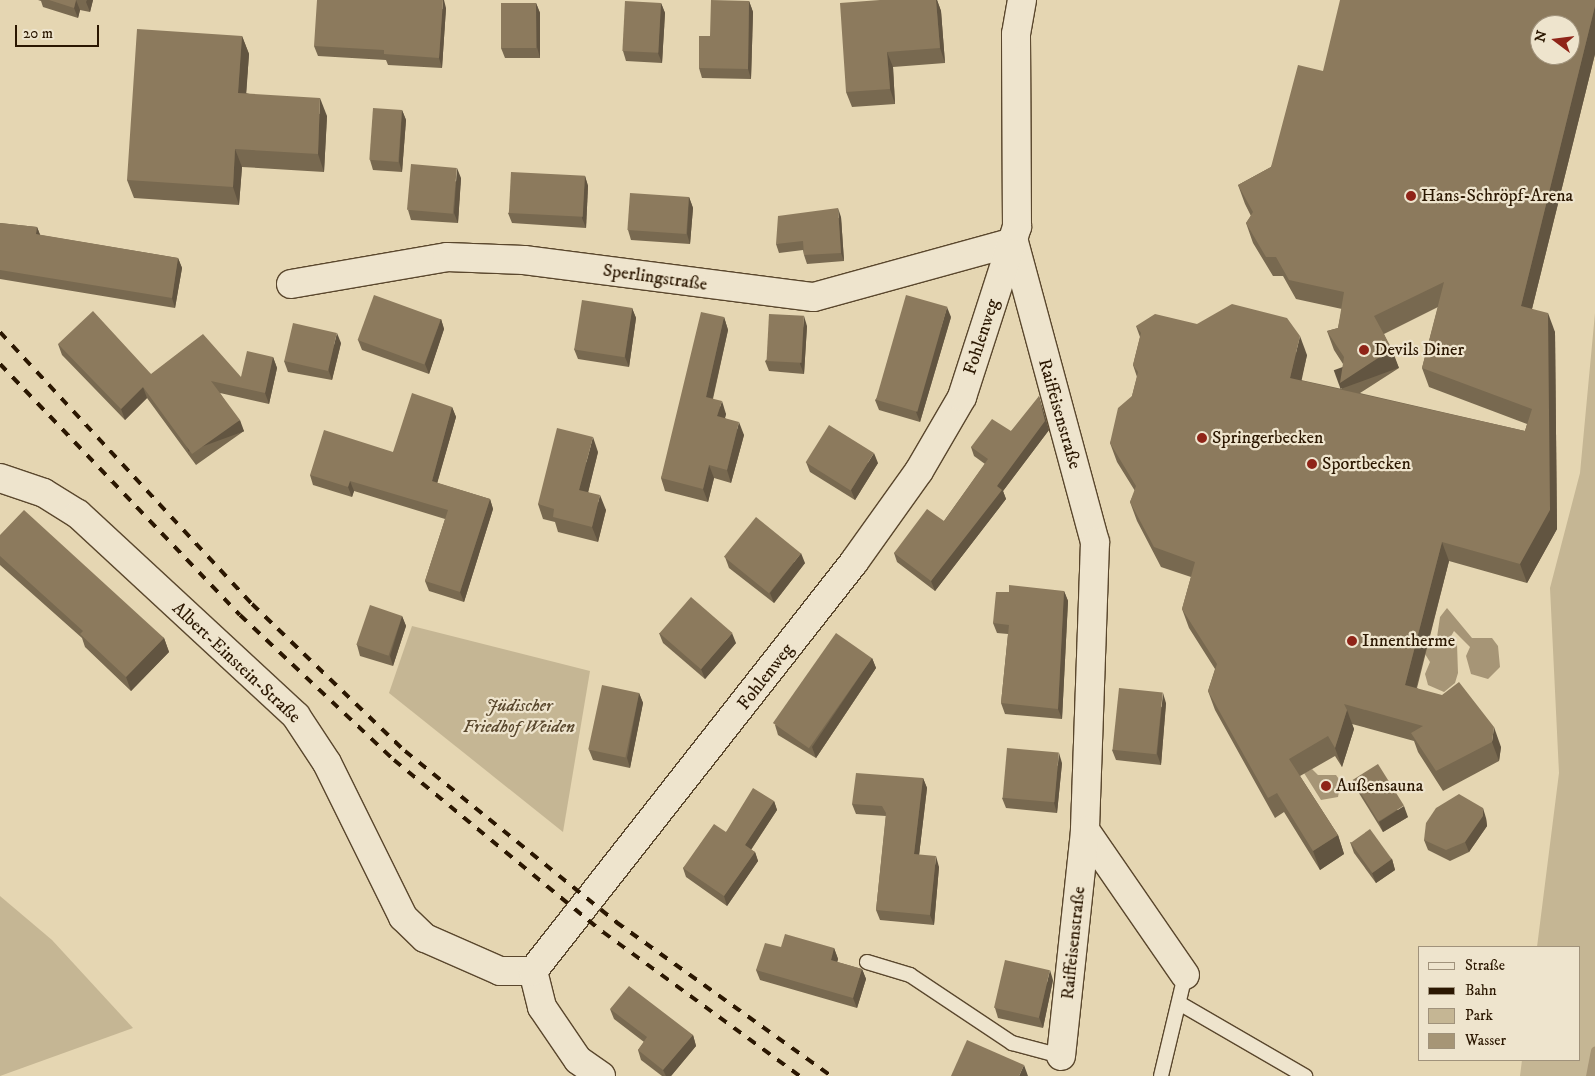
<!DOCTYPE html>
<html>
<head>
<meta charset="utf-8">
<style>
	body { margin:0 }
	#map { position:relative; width:1595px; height:1076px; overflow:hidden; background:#e5d6b2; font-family:"IM FELL DW Pica",serif }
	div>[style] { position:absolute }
	.green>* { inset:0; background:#c5b694 }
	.water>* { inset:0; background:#a69576 }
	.stream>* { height:9px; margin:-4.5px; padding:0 4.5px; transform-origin:4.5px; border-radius:4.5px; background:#a69576 }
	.roads { filter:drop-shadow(1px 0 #5a472d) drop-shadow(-1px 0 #5a472d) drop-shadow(0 1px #5a472d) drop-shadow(0 -1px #5a472d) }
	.service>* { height:14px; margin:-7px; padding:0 7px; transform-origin:7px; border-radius:7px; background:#eee4cd }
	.minor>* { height:28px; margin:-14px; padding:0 14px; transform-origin:14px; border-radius:14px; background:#eee4cd }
	.rail>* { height:4px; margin-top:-2px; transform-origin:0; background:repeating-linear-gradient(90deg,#2b1701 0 9px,transparent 0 18px) }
	.wall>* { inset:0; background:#786950 }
	.shaded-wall>* { inset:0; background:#625541; transform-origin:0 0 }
	.building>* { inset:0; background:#8c7a5d; transform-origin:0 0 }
	.dots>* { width:14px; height:14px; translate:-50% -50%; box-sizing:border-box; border:2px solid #eee4cd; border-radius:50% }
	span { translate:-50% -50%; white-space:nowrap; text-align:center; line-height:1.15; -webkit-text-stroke:4.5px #eee4cd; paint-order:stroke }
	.poi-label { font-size:18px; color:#2b1701 }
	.left { translate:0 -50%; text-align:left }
	.street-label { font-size:18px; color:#2b1701 }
	.park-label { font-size:18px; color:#59472d; font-style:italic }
	.legend { position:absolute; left:1418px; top:946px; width:162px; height:115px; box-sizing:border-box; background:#eee4cd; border:1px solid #a0927b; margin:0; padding:6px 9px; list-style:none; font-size:15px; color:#2b1701 }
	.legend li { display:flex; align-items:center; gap:10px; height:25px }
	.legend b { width:25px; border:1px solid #a0927b }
	.north { position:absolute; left:1530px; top:15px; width:50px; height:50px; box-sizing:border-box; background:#eee4cd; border:1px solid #a0927b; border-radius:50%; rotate:285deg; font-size:14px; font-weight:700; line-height:20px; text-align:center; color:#2b1701 }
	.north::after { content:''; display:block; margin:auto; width:18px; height:22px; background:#8f2418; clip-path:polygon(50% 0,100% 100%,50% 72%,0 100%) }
	.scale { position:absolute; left:15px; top:25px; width:84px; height:22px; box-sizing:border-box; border:2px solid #2b1701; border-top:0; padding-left:6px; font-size:15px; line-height:18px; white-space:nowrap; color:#2b1701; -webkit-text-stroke:4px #eee4cd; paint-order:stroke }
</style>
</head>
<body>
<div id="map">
	<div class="green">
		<i style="clip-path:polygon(1595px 313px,1595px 1076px,1520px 1076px,1522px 1060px,1579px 1060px,1579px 947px,1537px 947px,1559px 773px,1550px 588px,1580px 473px)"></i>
		<i style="clip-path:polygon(412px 626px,590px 671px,563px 832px,389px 693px)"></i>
		<i style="clip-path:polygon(0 896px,52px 940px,133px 1028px,0 1076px)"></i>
	</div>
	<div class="water">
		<i style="clip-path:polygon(1447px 608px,1472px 638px,1492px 638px,1498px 646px,1500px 667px,1488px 679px,1471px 674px,1466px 656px,1470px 647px,1454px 631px,1450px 638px,1457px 644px,1458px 673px,1455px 683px,1444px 692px,1428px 685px,1425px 674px,1430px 662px,1425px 654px,1402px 650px,1436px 644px,1440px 617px)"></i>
		<i style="clip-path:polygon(1312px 769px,1318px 775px,1336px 775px,1341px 782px,1338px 797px,1321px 800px,1304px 773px)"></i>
	</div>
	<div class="stream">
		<i style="left:1590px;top:1076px;width:26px;rotate:-79deg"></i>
	</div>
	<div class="roads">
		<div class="service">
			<i style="left:867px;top:962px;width:45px;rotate:16.8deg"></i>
			<i style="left:910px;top:975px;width:123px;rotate:33.7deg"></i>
			<i style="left:1012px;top:1043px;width:51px;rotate:14.9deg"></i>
			<i style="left:1179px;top:1003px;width:146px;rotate:30.1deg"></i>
			<i style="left:1161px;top:1076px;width:104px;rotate:-76.6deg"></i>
		</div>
		<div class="minor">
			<i style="left:1014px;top:242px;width:311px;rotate:74.9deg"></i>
			<i style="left:1095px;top:542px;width:288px;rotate:92deg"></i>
			<i style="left:1085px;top:830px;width:176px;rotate:55.4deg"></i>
			<i style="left:291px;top:284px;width:158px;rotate:-9.8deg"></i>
			<i style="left:447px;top:257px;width:77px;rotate:2.2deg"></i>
			<i style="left:524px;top:260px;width:292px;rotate:7.3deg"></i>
			<i style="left:814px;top:297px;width:207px;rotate:-15.4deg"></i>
			<i style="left:0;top:478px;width:46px;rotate:18.8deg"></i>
			<i style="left:44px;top:493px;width:40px;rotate:32deg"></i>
			<i style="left:78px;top:514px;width:297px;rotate:42.8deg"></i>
			<i style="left:296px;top:716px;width:56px;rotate:56.6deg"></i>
			<i style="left:327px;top:763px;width:172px;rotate:63.7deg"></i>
			<i style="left:403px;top:917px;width:30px;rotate:44deg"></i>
			<i style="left:425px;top:938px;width:82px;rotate:23.7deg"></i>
			<i style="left:500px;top:971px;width:33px"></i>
			<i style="left:1061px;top:1056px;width:227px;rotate:-83.9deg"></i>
			<i style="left:601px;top:1076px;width:28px;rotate:-145deg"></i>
			<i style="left:578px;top:1060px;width:64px;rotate:-124.2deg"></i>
			<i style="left:542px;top:1007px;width:37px;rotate:-104deg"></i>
			<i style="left:533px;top:971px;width:520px;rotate:-51.87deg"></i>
			<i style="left:854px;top:562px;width:112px;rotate:-54.5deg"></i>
			<i style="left:919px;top:471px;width:86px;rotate:-59.8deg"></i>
			<i style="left:962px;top:397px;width:179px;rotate:-72.1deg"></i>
			<i style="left:1017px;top:227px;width:193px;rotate:-90.3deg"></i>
			<i style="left:1016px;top:34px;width:35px;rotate:-80deg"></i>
		</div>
	</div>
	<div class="rail">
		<i style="left:0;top:332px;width:371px;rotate:47.2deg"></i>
		<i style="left:252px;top:604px;width:212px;rotate:43.9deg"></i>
		<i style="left:405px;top:751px;width:272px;rotate:39deg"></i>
		<i style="left:616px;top:922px;width:264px;rotate:35.6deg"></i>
		<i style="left:0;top:364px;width:347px;rotate:46.3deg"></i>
		<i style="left:240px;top:615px;width:212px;rotate:43.3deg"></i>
		<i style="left:394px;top:760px;width:271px;rotate:39.5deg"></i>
		<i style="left:603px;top:932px;width:244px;rotate:36.2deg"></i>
	</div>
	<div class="wall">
		<i style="clip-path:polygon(38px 0,93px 0,90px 12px,80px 10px,78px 18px,43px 7px,41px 1px)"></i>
		<i style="clip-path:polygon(880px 0,937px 0,941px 11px,945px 63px,893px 67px,895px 104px,852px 107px,846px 92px)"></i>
		<i style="clip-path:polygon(evenodd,1595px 0,1595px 54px,1532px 309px,1555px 332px,1557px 529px,1527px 583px,1449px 561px,1417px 688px,1501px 747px,1499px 761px,1443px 791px,1418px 752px,1414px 741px,1352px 724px,1354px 729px,1342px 767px,1335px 756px,1300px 776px,1338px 835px,1344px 854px,1320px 870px,1284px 812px,1275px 818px,1215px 710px,1208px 691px,1215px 669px,1189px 628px,1182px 609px,1191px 577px,1161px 567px,1137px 521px,1130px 502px,1135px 491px,1117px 462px,1110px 443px,1132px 396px,1137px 377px,1133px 365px,1140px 337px,1136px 326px,1307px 355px,1301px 380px,1342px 389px,1343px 364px,1334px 350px,1327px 331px,1338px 328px,1342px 309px,1296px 299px,1283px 276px,1273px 276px,1253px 243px,1246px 223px,1251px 216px,1245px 204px,1238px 185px,1271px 167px,1323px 71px,1595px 0,1438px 307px,1422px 368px,1429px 387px,1527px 424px,1525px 431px,1360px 393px,1399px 368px,1384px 334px,1438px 307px)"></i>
		<i style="clip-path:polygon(749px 1px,753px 12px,751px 79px,702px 78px,699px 68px)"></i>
		<i style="clip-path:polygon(536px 3px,540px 13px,540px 58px,505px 58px,501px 48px)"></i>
		<i style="clip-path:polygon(661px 3px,665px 13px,662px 63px,626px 61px,623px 51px)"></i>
		<i style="clip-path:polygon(446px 8px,442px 68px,388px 65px,386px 60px,318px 56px,314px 46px)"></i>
		<i style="clip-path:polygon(242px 36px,249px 54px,246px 93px,327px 116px,324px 172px,242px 167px,239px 205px,134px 198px,127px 180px)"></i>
		<i style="clip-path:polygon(402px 110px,406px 120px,402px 172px,373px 170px,370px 160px)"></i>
		<i style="clip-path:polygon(585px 176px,588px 186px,586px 228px,512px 223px,508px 213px)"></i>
		<i style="clip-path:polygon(461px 178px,458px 223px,411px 220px,408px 210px)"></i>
		<i style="clip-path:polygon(689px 197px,693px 208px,690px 244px,631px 240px,628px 230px)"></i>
		<i style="clip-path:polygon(841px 217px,844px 261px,807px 264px,804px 255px,803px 250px,779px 253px,776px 244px)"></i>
		<i style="clip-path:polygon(0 223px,37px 227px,40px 235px,178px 258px,182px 268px,175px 308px,0 279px)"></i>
		<i style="clip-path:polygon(632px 308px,636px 318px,629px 367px,578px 359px,574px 349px)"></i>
		<i style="clip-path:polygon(724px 317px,728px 330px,713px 399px,726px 414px,725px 418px,744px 435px,731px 483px,714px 478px,708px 502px,665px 491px,661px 478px)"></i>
		<i style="clip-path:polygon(951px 317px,920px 422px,879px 410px,875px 400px)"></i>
		<i style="clip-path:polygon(441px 319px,444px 329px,429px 374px,362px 350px,358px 340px)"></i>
		<i style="clip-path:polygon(807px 326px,804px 374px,769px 371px,765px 361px)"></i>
		<i style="clip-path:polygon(341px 343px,332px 380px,288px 372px,284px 361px)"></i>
		<i style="clip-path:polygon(58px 344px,151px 374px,241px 377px,273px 357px,277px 368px,269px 404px,220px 393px,244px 431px,196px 465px,147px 398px,125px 420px,62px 355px)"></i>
		<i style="clip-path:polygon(1042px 406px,1049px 430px,1003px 491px,1006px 499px,935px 591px,897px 562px,894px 553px,944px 521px,985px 464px,974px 456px,971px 447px,1011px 431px)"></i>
		<i style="clip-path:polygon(452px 407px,456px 417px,437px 483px,490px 499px,493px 509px,464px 602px,429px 591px,425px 581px,445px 519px,354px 491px,352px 497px,313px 485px,310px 475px,393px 452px)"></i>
		<i style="clip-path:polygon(598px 452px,588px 492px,606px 510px,598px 542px,558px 532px,555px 522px,543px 519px,538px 504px)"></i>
		<i style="clip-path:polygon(806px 462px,878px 463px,855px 500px,810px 472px)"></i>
		<i style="clip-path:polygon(0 535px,164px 638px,169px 652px,131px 691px,85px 647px,82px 638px,0 565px)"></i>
		<i style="clip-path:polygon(725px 557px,805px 563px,774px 603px,729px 568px)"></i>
		<i style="clip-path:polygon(1064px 591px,1068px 601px,1062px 719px,1005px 714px,1001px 703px,1008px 634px,997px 633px,993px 623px,1009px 592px)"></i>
		<i style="clip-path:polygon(402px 616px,406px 626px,393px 666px,360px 656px,357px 645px)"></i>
		<i style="clip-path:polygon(659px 633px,736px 643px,705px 679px,663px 643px)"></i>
		<i style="clip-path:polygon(872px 658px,876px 668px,816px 758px,778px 735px,775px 725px)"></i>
		<i style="clip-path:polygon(639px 693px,643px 703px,630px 768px,593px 760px,589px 750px)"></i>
		<i style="clip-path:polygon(1166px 703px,1161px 765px,1116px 760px,1112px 750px)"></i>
		<i style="clip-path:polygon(1062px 763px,1057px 813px,1006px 808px,1002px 798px)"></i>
		<i style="clip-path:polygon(923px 778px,927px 788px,919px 855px,939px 867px,934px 925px,880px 920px,876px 910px,886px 816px,856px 814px,852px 804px)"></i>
		<i style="clip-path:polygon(1353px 780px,1408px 817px,1383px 832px,1357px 790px)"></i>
		<i style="clip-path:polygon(774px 801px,777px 810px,751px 850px,755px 852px,758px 861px,727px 906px,686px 877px,683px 868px,726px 832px)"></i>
		<i style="clip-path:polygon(1486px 818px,1487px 826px,1469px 852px,1450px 861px,1428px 850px,1424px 840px)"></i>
		<i style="clip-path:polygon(1350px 842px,1392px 859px,1395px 870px,1376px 883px,1354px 853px)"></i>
		<i style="clip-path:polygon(781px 947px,834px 948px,838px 959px,837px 962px,862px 969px,866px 979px,857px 1008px,760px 980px,756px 970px)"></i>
		<i style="clip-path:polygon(1053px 980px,1043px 1028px,998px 1018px,995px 1008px)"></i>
		<i style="clip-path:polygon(610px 1009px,693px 1035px,696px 1046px,671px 1076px,662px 1076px,641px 1060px,638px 1050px,644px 1042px,614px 1019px)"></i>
	</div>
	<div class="shaded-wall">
		<i style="clip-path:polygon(76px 0,80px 10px,78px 18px,74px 8px)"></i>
		<i style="clip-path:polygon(87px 0,93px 0,90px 12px,86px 2px)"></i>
		<i style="clip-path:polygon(443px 0,444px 0,446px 8px,442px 68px,439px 58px)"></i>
		<i style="clip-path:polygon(936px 0,937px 0,941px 11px,945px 63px,940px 48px)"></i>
		<i style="clip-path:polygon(749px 1px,753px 12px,751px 79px,748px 69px)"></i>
		<i style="clip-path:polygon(536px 3px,540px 13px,540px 58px,537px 47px)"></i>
		<i style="clip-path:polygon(661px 3px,665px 13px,662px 63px,658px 53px)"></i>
		<i style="clip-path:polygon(1595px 6px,1595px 54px,1528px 325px,1521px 306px)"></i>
		<i style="clip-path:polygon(242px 36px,249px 54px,245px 111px,238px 93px)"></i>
		<i style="clip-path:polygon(887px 52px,893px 67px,895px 104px,890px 89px)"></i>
		<i style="clip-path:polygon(320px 98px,327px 116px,324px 172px,318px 154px)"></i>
		<i style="clip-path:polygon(402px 110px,406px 120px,402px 172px,399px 162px)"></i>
		<i style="clip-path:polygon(235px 149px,242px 167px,239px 205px,233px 187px)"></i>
		<i style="clip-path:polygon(457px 168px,461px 178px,458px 223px,454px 213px)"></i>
		<i style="clip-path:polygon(585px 176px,588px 186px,586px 228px,582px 218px)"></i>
		<i style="clip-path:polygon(689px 197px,693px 208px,690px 244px,687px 234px)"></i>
		<i style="clip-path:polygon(838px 208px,841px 217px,844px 261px,841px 253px)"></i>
		<i style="clip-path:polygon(37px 227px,41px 237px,36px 234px)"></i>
		<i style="clip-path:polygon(178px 258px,182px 268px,175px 308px,172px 298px)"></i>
		<i style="clip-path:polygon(947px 307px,951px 317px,920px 422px,916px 412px)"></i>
		<i style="clip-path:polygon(632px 308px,636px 318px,629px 367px,625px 357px)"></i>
		<i style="clip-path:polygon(1548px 313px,1555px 332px,1557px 529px,1527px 583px,1520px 564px)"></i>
		<i style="clip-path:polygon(804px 316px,807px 326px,804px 374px,800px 364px)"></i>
		<i style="clip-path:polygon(724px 317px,728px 330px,710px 410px,706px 397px)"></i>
		<i style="clip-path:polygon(441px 319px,444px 329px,429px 374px,425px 364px)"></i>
		<i style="clip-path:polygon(337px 333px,341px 343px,332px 380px,328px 369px)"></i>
		<i style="clip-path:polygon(1300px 336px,1307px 355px,1298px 397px,1290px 378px)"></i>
		<i style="left:1392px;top:349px;width:20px;height:62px;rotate:70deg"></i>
		<i style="clip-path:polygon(273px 357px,277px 368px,269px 404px,265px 393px)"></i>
		<i style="clip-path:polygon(143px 387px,147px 398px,125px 420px,121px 409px)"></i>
		<i style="clip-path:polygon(1039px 396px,1049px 430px,1003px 491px,1006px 499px,935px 591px,931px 581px,997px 486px)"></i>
		<i style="clip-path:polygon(722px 401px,726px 414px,722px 429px,717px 416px)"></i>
		<i style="clip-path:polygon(452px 407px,456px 417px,435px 491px,432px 481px)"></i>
		<i style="left:240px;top:420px;width:12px;height:59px;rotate:70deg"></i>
		<i style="clip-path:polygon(739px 422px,744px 435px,731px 483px,727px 470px)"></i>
		<i style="clip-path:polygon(593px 437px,598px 452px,585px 505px,579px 490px)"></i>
		<i style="clip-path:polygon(874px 453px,878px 463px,855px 500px,851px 490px)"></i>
		<i style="clip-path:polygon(709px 465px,714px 478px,708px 502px,703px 489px)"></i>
		<i style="clip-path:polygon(350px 481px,354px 491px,352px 497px,348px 487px)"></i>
		<i style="clip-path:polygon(600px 495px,606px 510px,598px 542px,592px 527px)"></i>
		<i style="clip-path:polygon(490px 499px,493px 509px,464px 602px,460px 592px)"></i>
		<i style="clip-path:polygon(1442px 542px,1449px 561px,1412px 704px,1405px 685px)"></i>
		<i style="clip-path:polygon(801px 553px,805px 563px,774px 603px,770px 593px)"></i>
		<i style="clip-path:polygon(1064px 591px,1068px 601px,1062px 719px,1058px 709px)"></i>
		<i style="clip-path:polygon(402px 616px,406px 626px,393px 666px,390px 656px)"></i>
		<i style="clip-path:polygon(732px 633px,736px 643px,705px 679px,701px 669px)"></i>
		<i style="clip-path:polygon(164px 638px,169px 652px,131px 691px,126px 677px)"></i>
		<i style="clip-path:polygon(872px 658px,876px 668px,816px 758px,812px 747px)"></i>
		<i style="clip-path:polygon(639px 693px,643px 703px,630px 768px,627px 758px)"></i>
		<i style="clip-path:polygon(1163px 693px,1166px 703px,1161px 765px,1157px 754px)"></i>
		<i style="clip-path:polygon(1347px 710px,1354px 729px,1342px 767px,1335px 748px)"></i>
		<i style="clip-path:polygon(1494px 727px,1501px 747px,1499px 761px,1492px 742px)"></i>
		<i style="clip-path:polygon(1059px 753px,1062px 763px,1057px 813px,1054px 803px)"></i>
		<i style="clip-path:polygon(923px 778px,927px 788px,918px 864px,914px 854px)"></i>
		<i style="clip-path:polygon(774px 801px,777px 810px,748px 854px,745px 845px)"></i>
		<i style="clip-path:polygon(1404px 806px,1408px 817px,1383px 832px,1379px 822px)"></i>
		<i style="clip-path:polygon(1483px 808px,1486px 818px,1487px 826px,1469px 852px,1465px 842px)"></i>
		<i style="clip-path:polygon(1338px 835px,1344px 854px,1320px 870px,1313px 851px)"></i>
		<i style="clip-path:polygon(755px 852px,758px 861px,727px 906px,724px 896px)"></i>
		<i style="clip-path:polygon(936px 856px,939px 867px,934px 925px,930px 915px)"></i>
		<i style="clip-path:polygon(1392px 859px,1395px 870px,1376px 883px,1372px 873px)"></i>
		<i style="clip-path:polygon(834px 948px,838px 959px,835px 971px,831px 960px)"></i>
		<i style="clip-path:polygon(862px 969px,866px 979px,857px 1008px,853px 998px)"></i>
		<i style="clip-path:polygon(1050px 970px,1053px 980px,1043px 1028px,1039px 1017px)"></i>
		<i style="clip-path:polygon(693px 1035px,696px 1046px,671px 1076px,666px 1076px,663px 1070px)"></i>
		<i style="clip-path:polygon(1024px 1065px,1028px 1076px,1019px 1076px)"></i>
	</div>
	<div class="building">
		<i style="clip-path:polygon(49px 0,76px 0,74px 8px)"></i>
		<i style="clip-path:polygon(317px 0,443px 0,439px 58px,384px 54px,384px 50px,314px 46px)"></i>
		<i style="clip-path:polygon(711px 0,749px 1px,748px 69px,699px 68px,699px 36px,710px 36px)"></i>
		<i style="clip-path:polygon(880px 0,936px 0,940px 48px,887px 52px,890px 89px,846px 92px,840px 3px)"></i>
		<i style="clip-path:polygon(evenodd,1340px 0,1595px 0,1595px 6px,1521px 306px,1548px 313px,1550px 510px,1520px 564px,1442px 542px,1405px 685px,1442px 695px,1459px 682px,1494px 727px,1492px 742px,1436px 771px,1411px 733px,1423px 726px,1344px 704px,1347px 710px,1335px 748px,1328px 736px,1289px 759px,1338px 835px,1313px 851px,1277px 793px,1268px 798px,1208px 691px,1217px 664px,1182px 609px,1195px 562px,1154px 547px,1130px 502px,1136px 486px,1110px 443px,1118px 408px,1132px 396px,1138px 372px,1133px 365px,1141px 333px,1136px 326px,1155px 314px,1197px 324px,1232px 304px,1287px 318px,1300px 336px,1290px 378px,1525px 431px,1532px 409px,1422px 368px,1444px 282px,1374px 316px,1392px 349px,1340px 383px,1344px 357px,1327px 331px,1338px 328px,1344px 292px,1289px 280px,1276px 257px,1266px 257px,1246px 223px,1253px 212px,1238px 185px,1271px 167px,1298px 65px,1323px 71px,1340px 0,1540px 25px,1570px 25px,1570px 55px,1540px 55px,1540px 25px)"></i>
		<i style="left:625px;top:1px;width:36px;height:50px;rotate:3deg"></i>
		<i style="left:501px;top:3px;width:35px;height:45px"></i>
		<i style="clip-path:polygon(137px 29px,242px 36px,238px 93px,320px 98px,318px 154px,235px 149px,233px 187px,127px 180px)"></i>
		<i style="left:373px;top:108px;width:29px;height:52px;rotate:4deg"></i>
		<i style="left:411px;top:164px;width:46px;height:46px;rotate:5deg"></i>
		<i style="left:511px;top:172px;width:74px;height:41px;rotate:3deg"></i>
		<i style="left:630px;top:193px;width:59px;height:37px;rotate:4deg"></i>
		<i style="clip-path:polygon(838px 208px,841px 253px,804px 255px,803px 241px,776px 244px,778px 216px)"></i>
		<i style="clip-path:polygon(0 223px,37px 227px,36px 234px,178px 258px,172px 298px,0 270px)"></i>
		<i style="left:374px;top:295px;width:71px;height:48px;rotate:20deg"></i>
		<i style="left:906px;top:295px;width:43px;height:109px;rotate:16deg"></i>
		<i style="left:582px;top:300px;width:51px;height:50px;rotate:9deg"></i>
		<i style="clip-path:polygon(93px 311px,151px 374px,203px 334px,241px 377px,247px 351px,273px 357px,265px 393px,211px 381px,240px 420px,192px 454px,143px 387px,121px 409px,58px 344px)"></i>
		<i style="clip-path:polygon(701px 312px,724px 317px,706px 397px,722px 401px,717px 416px,739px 422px,727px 470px,709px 465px,703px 489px,661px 478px)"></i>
		<i style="left:769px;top:314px;width:35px;height:47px;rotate:3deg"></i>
		<i style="left:293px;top:323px;width:45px;height:39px;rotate:13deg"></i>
		<i style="clip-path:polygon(412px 393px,452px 407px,432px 481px,490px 499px,460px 592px,425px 581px,448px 510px,350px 481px,348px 487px,310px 475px,324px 430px,393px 452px)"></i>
		<i style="clip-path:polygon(1039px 396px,1045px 421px,997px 486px,1002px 490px,931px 581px,894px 553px,927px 509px,944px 521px,988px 459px,971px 447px,992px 419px,1011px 431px)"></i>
		<i style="left:829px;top:425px;width:53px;height:44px;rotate:32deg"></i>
		<i style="clip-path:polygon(557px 428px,593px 437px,579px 490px,600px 495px,592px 527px,553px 517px,554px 509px,538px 504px)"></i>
		<i style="clip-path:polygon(24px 510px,164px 638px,126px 677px,80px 634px,83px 631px,0 556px,0 535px)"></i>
		<i style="left:756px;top:517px;width:58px;height:51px;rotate:39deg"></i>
		<i style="clip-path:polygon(1009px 585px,1064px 591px,1058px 709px,1001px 703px,1009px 625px,993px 623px,996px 592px,1009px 592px)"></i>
		<i style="left:691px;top:597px;width:55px;height:48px;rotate:41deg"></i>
		<i style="left:370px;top:605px;width:34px;height:42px;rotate:19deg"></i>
		<i style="left:836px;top:633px;width:44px;height:110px;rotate:35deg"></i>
		<i style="left:602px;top:685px;width:38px;height:66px;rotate:12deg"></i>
		<i style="left:1119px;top:688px;width:44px;height:62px;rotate:6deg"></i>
		<i style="left:1007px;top:748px;width:52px;height:50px;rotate:5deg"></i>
		<i style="left:1378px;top:764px;width:49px;height:30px;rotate:58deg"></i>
		<i style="clip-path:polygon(856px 773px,923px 778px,914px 854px,936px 856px,930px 915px,876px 910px,886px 813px,882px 806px,852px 804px)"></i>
		<i style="clip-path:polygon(753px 788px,774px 801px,745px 845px,755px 852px,724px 896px,683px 868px,714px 824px,726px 832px)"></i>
		<i style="clip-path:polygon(1459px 794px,1483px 808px,1483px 816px,1465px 842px,1446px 850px,1424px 840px,1426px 823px,1436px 808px)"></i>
		<i style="left:1370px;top:829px;width:37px;height:24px;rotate:54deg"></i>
		<i style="clip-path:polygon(785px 934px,834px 948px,831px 960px,862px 969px,853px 998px,756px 970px,765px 943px,781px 947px)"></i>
		<i style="left:1005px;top:960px;width:46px;height:49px;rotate:13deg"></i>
		<i style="clip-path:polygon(629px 986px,693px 1035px,663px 1070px,638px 1050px,647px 1037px,610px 1009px)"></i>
		<i style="clip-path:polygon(967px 1040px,1024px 1065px,1019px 1076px,951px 1076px)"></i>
	</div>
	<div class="dots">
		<i style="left:1411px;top:196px;background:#8f2418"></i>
		<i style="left:1364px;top:350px;background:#8f2418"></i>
		<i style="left:1202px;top:438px;background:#8f2418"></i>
		<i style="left:1312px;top:464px;background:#8f2418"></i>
		<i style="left:1352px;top:641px;background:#8f2418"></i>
		<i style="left:1326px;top:786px;background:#8f2418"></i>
	</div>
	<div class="poi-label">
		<span class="left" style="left:1421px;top:196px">Hans-Schröpf-Arena</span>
		<span class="left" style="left:1374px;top:350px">Devils Diner</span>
		<span class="left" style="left:1212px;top:438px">Springerbecken</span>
		<span class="left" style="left:1322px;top:464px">Sportbecken</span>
		<span class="left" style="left:1362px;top:641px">Innentherme</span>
		<span class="left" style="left:1336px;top:786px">Außensauna</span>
	</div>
	<div class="street-label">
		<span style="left:655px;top:278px;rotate:8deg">Sperlingstraße</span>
		<span style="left:982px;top:337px;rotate:-72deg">Fohlenweg</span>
		<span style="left:1059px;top:414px;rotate:74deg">Raiffeisenstraße</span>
		<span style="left:236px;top:663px;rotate:43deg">Albert-Einstein-Straße</span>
		<span style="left:766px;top:677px;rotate:-52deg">Fohlenweg</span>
		<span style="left:1074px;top:943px;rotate:-84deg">Raiffeisenstraße</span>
	</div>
	<div class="park-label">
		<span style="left:519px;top:717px">Jüdischer<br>Friedhof Weiden</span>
	</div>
	<ul class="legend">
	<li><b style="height:6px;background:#eee4cd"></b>Straße</li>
	<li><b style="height:6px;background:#2b1701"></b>Bahn</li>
	<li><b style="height:14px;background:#c5b694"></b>Park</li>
	<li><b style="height:14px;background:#a69576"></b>Wasser</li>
	</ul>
	<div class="north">N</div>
	<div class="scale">20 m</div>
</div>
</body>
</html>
